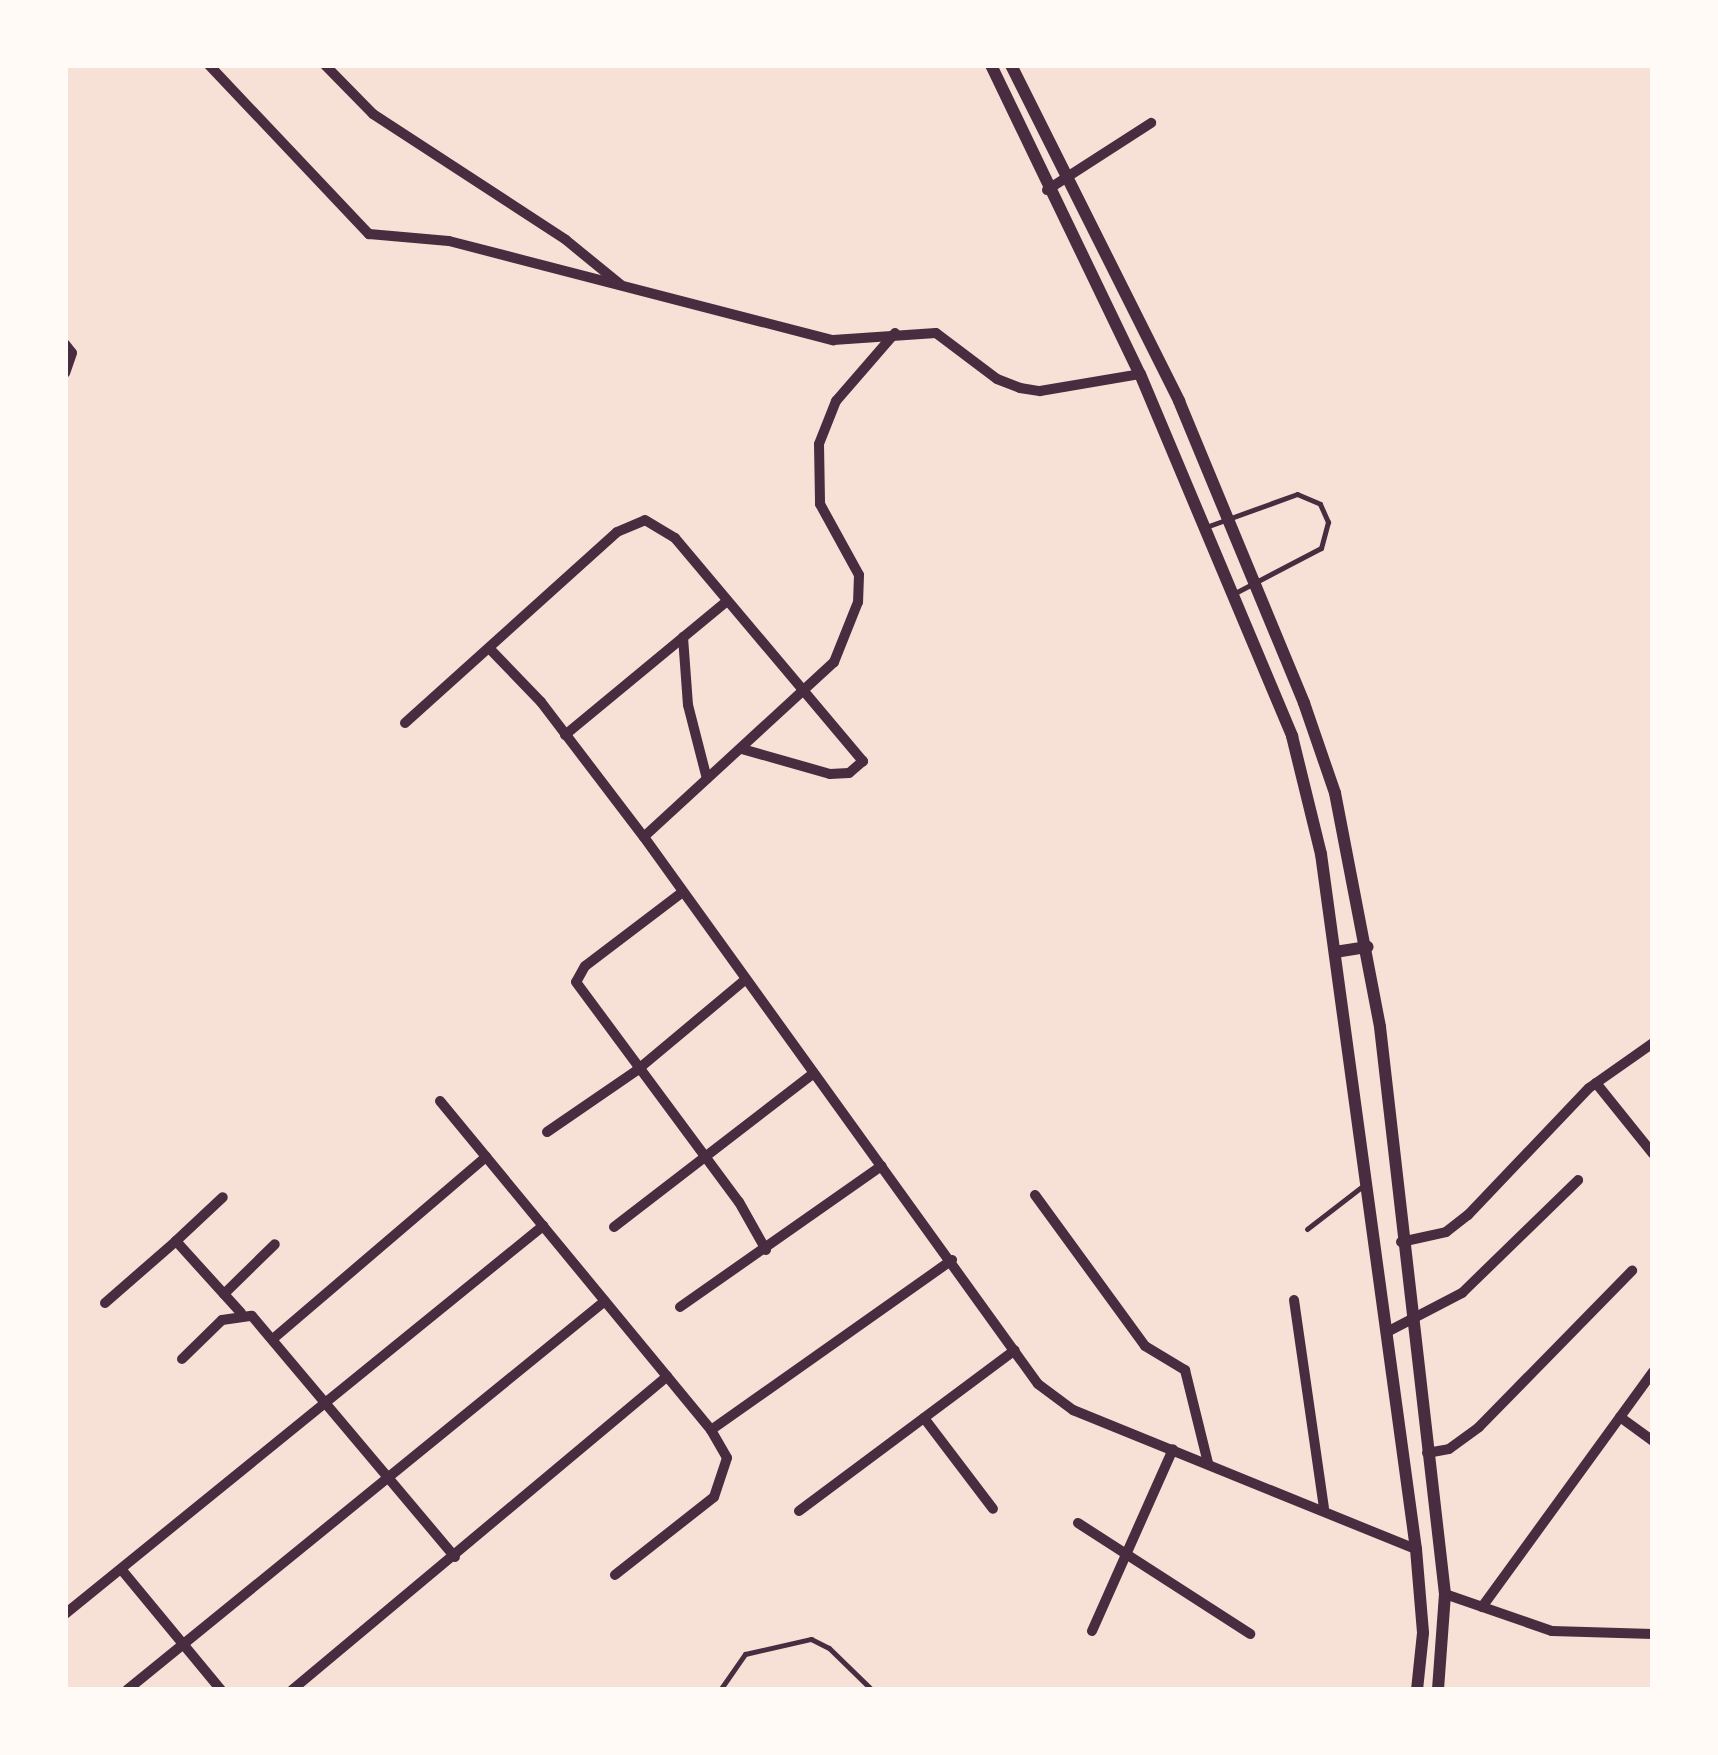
<!DOCTYPE html>
<html>
<head>
<meta charset="utf-8">
<style>
	body { margin:0 }
	#map { position:relative; width:1718px; height:1755px; overflow:hidden; background:#f7e1d7; font-family:"PT Sans Narrow",sans-serif }
	div>[style] { position:absolute }
	.service>* { height:5px; margin:-2.5px; padding:0 2.5px; transform-origin:2.5px; border-radius:2.5px; background:#4a2c40 }
	.minor>* { height:10px; margin:-5px; padding:0 5px; transform-origin:5px; border-radius:5px; background:#4a2c40 }
	.tertiary>* { height:12px; margin:-6px; padding:0 6px; transform-origin:6px; border-radius:6px; background:#4a2c40 }
	span { translate:-50% -50%; white-space:nowrap; text-align:center; line-height:1.15; -webkit-text-stroke:10px #fffaf5; paint-order:stroke }
	.frame { position:absolute; inset:0; border:68px solid #fffaf5; pointer-events:none }
</style>
</head>
<body>
<div id="map">
	<div class="service">
		<i style="left:1206px;top:527px;width:97px;rotate:-19.9deg"></i>
		<i style="left:1297px;top:494px;width:25px;rotate:23deg"></i>
		<i style="left:1320px;top:504px;width:20px;rotate:66deg"></i>
		<i style="left:1328px;top:522px;width:27px;rotate:105deg"></i>
		<i style="left:1321px;top:548px;width:97px;rotate:152.4deg"></i>
		<i style="left:1307px;top:1229px;width:72px;rotate:-37.7deg"></i>
		<i style="left:720px;top:1690px;width:44px;rotate:-55.2deg"></i>
		<i style="left:745px;top:1654px;width:68px;rotate:-12.8deg"></i>
		<i style="left:811px;top:1639px;width:20px;rotate:27deg"></i>
		<i style="left:829px;top:1648px;width:60px;rotate:44.3deg"></i>
	</div>
	<div class="minor">
		<i style="left:209px;top:65px;width:233px;rotate:46.6deg"></i>
		<i style="left:369px;top:234px;width:80px;rotate:5deg"></i>
		<i style="left:449px;top:241px;width:397px;rotate:14.5deg"></i>
		<i style="left:833px;top:340px;width:103px;rotate:-3.9deg"></i>
		<i style="left:936px;top:333px;width:76px;rotate:37deg"></i>
		<i style="left:997px;top:379px;width:25px;rotate:21deg"></i>
		<i style="left:1020px;top:388px;width:20px;rotate:9deg"></i>
		<i style="left:1040px;top:391px;width:101px;rotate:-9.6deg"></i>
		<i style="left:325px;top:65px;width:69px;rotate:45.6deg"></i>
		<i style="left:373px;top:114px;width:230px;rotate:33.1deg"></i>
		<i style="left:566px;top:240px;width:71px;rotate:39.3deg"></i>
		<i style="left:1047px;top:190px;width:124px;rotate:-32.8deg"></i>
		<i style="left:895px;top:333px;width:90px;rotate:130.9deg"></i>
		<i style="left:836px;top:401px;width:46px;rotate:111.6deg"></i>
		<i style="left:819px;top:444px;width:60px;rotate:89deg"></i>
		<i style="left:820px;top:504px;width:81px;rotate:61.2deg"></i>
		<i style="left:859px;top:575px;width:27px;rotate:92deg"></i>
		<i style="left:858px;top:602px;width:65px;rotate:111.8deg"></i>
		<i style="left:834px;top:662px;width:258px;rotate:137.4deg"></i>
		<i style="left:644px;top:837px;width:674px;rotate:54.24deg"></i>
		<i style="left:1038px;top:1384px;width:44px;rotate:36.6deg"></i>
		<i style="left:1073px;top:1410px;width:370px;rotate:22.1deg"></i>
		<i style="left:65px;top:344px;width:11px;rotate:52deg"></i>
		<i style="left:72px;top:353px;width:21px;rotate:109deg"></i>
		<i style="left:683px;top:637px;width:68px;rotate:85.8deg"></i>
		<i style="left:688px;top:705px;width:76px;rotate:75.6deg"></i>
		<i style="left:489px;top:648px;width:75px;rotate:46.1deg"></i>
		<i style="left:541px;top:702px;width:170px;rotate:52.7deg"></i>
		<i style="left:405px;top:723px;width:285px;rotate:-42deg"></i>
		<i style="left:617px;top:532px;width:30px;rotate:-23deg"></i>
		<i style="left:645px;top:520px;width:35px;rotate:31deg"></i>
		<i style="left:675px;top:538px;width:292px;rotate:49.9deg"></i>
		<i style="left:863px;top:761px;width:18px;rotate:139deg"></i>
		<i style="left:849px;top:773px;width:19px;rotate:177deg"></i>
		<i style="left:830px;top:774px;width:91px;rotate:-164.1deg"></i>
		<i style="left:565px;top:735px;width:209px;rotate:-39.6deg"></i>
		<i style="left:680px;top:894px;width:119px;rotate:142.8deg"></i>
		<i style="left:585px;top:966px;width:18px;rotate:119deg"></i>
		<i style="left:576px;top:982px;width:274px;rotate:53.5deg"></i>
		<i style="left:739px;top:1202px;width:55px;rotate:60.6deg"></i>
		<i style="left:1596px;top:1083px;width:91px;rotate:51.2deg"></i>
		<i style="left:440px;top:1101px;width:426px;rotate:50.5deg"></i>
		<i style="left:711px;top:1430px;width:32px;rotate:60deg"></i>
		<i style="left:727px;top:1458px;width:41px;rotate:108.4deg"></i>
		<i style="left:714px;top:1497px;width:126px;rotate:141.8deg"></i>
		<i style="left:547px;top:1132px;width:108px;rotate:-34.4deg"></i>
		<i style="left:636px;top:1071px;width:143px;rotate:-39.9deg"></i>
		<i style="left:1035px;top:1195px;width:187px;rotate:53.9deg"></i>
		<i style="left:1145px;top:1346px;width:47px;rotate:31deg"></i>
		<i style="left:1185px;top:1370px;width:96px;rotate:76.1deg"></i>
		<i style="left:614px;top:1227px;width:252px;rotate:-37.6deg"></i>
		<i style="left:176px;top:1241px;width:64px;rotate:-43.1deg"></i>
		<i style="left:1401px;top:1242px;width:46px;rotate:-12.5deg"></i>
		<i style="left:1446px;top:1232px;width:28px;rotate:-38deg"></i>
		<i style="left:1468px;top:1215px;width:175px;rotate:-46.4deg"></i>
		<i style="left:1589px;top:1088px;width:78px;rotate:-35.1deg"></i>
		<i style="left:224px;top:1294px;width:71px;rotate:-44.4deg"></i>
		<i style="left:1294px;top:1300px;width:210px;rotate:81.8deg"></i>
		<i style="left:105px;top:1303px;width:94px;rotate:-41.1deg"></i>
		<i style="left:176px;top:1241px;width:97px;rotate:47.9deg"></i>
		<i style="left:680px;top:1307px;width:246px;rotate:-35deg"></i>
		<i style="left:1387px;top:1332px;width:85px;rotate:-27.5deg"></i>
		<i style="left:1462px;top:1293px;width:162px;rotate:-44.2deg"></i>
		<i style="left:274px;top:1338px;width:279px;rotate:-40.5deg"></i>
		<i style="left:182px;top:1359px;width:56px;rotate:-44.3deg"></i>
		<i style="left:222px;top:1320px;width:30px;rotate:-8deg"></i>
		<i style="left:252px;top:1316px;width:315px;rotate:49.9deg"></i>
		<i style="left:1620px;top:1417px;width:41px;rotate:36deg"></i>
		<i style="left:924px;top:1418px;width:114px;rotate:52.8deg"></i>
		<i style="left:711px;top:1430px;width:295px;rotate:-35.2deg"></i>
		<i style="left:1427px;top:1453px;width:22px;rotate:-10deg"></i>
		<i style="left:1449px;top:1449px;width:37px;rotate:-36deg"></i>
		<i style="left:1479px;top:1427px;width:219px;rotate:-45.6deg"></i>
		<i style="left:799px;top:1511px;width:269px;rotate:-36.7deg"></i>
		<i style="left:1078px;top:1523px;width:205px;rotate:32.8deg"></i>
		<i style="left:121px;top:1569px;width:157px;rotate:50.4deg"></i>
		<i style="left:1445px;top:1594px;width:113px;rotate:19.1deg"></i>
		<i style="left:1552px;top:1631px;width:101px;rotate:1.7deg"></i>
		<i style="left:1482px;top:1607px;width:291px;rotate:-54deg"></i>
		<i style="left:65px;top:1614px;width:616px;rotate:-39.07deg"></i>
		<i style="left:1092px;top:1631px;width:199px;rotate:-66deg"></i>
		<i style="left:127px;top:1690px;width:616px;rotate:-39.14deg"></i>
		<i style="left:292px;top:1690px;width:489px;rotate:-39.9deg"></i>
	</div>
	<div class="tertiary">
		<i style="left:991px;top:65px;width:343px;rotate:64.3deg"></i>
		<i style="left:1140px;top:374px;width:393px;rotate:67.2deg"></i>
		<i style="left:1292px;top:736px;width:122px;rotate:76.2deg"></i>
		<i style="left:1321px;top:854px;width:701px;rotate:82.22deg"></i>
		<i style="left:1416px;top:1549px;width:84px;rotate:85.2deg"></i>
		<i style="left:1423px;top:1633px;width:57px;rotate:96deg"></i>
		<i style="left:1011px;top:65px;width:376px;rotate:63.4deg"></i>
		<i style="left:1179px;top:401px;width:327px;rotate:67.5deg"></i>
		<i style="left:1304px;top:703px;width:95px;rotate:71deg"></i>
		<i style="left:1335px;top:793px;width:238px;rotate:79.1deg"></i>
		<i style="left:1380px;top:1027px;width:571px;rotate:83.46deg"></i>
		<i style="left:1445px;top:1594px;width:96px;rotate:94.2deg"></i>
		<i style="left:1335px;top:952px;width:33px;rotate:-9deg"></i>
	</div>
	<div class="frame"></div>
</div>
</body>
</html>
